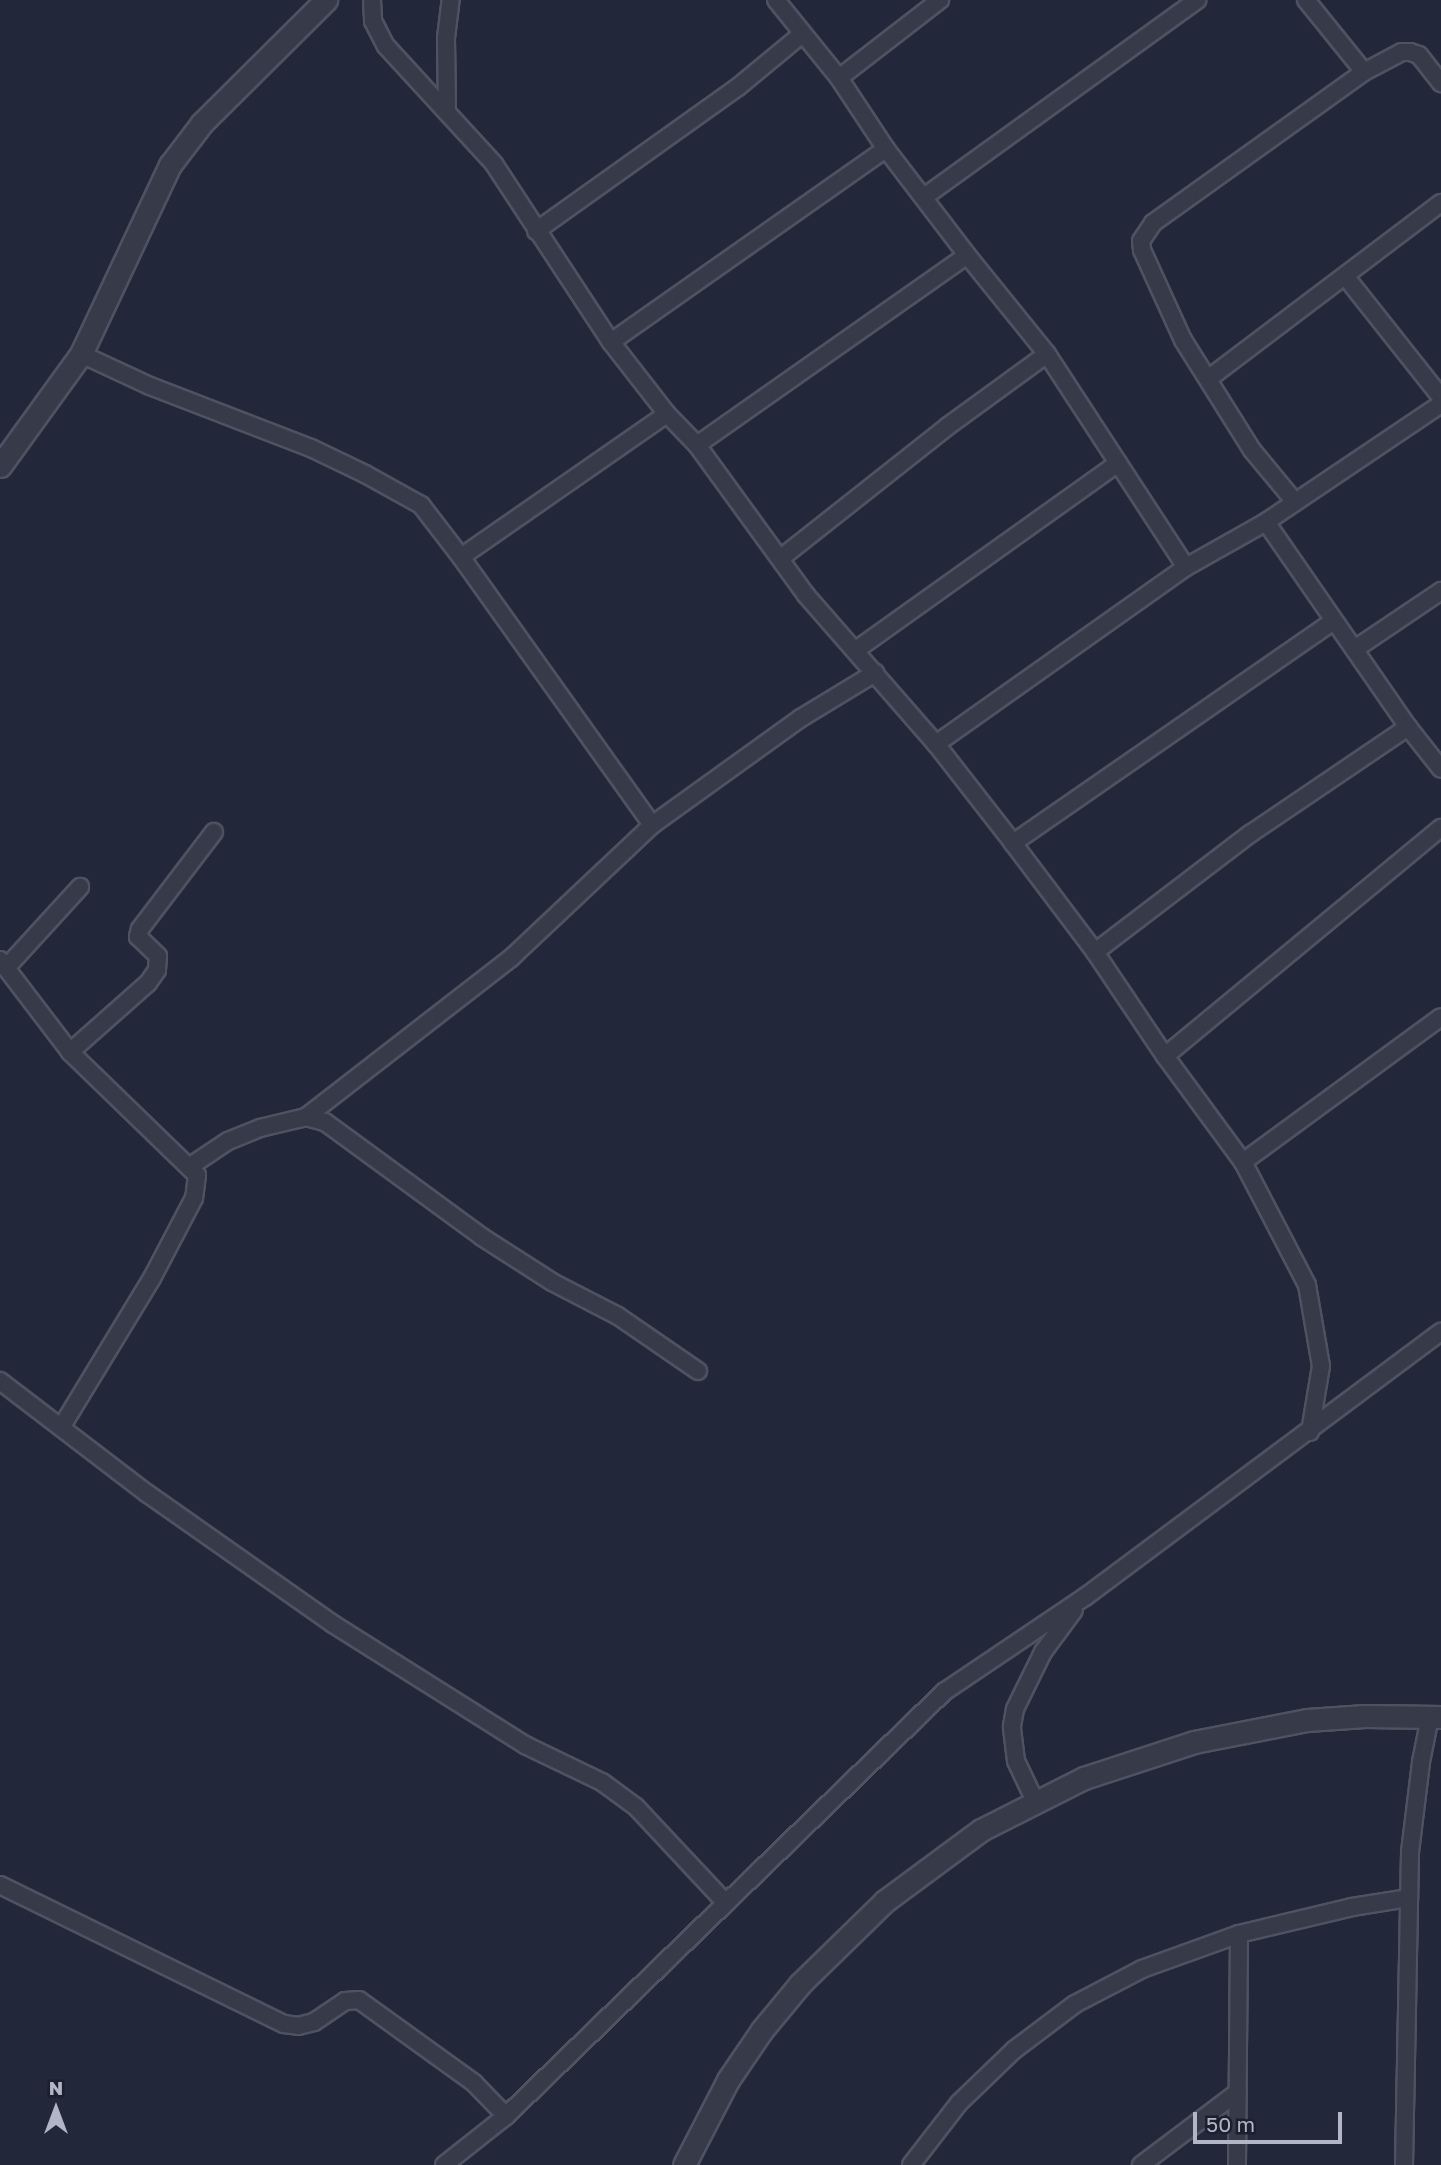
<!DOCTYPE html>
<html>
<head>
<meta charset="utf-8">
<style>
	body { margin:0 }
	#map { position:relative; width:1441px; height:2165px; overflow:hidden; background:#222739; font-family:"Golos Text",sans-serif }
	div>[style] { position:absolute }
	.roads { filter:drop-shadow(2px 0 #4e5261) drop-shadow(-2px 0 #4e5261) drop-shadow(0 2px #4e5261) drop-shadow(0 -2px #4e5261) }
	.minor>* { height:16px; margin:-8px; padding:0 8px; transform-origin:8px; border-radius:8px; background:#363a49 }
	.tertiary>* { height:21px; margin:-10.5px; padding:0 10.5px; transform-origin:10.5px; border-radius:10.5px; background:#363a49 }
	span { translate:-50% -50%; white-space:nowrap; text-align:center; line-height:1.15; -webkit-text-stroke:5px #1b1f2e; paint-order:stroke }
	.north { position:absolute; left:21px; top:2074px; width:70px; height:70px; -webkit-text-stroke:5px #1b1f2e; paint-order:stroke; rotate:0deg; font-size:19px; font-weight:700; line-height:28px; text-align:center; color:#b1b5c5 }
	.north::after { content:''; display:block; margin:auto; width:24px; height:32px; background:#b1b5c5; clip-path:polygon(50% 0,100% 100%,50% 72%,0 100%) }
	.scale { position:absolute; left:1193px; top:2112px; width:149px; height:32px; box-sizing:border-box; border:4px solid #b1b5c5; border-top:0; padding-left:9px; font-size:21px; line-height:24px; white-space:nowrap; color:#b1b5c5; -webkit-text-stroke:5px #1b1f2e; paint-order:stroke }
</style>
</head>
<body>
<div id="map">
	<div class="roads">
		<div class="minor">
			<i style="left:372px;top:0;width:21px;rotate:87deg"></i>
			<i style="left:373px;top:21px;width:28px;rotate:63deg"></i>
			<i style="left:386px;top:46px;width:160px;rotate:47.5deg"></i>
			<i style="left:494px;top:164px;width:213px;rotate:56.7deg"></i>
			<i style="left:611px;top:342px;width:91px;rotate:52.1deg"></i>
			<i style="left:667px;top:414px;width:43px;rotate:45.9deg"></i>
			<i style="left:697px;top:445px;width:185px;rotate:54deg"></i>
			<i style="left:806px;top:595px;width:198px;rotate:48.9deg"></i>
			<i style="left:936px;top:744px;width:125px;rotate:52.1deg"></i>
			<i style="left:1013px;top:843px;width:136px;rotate:53deg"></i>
			<i style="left:1095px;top:952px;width:125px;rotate:56.1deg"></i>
			<i style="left:1165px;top:1056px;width:132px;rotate:53.7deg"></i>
			<i style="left:1243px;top:1162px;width:139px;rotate:62.5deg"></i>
			<i style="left:1307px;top:1285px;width:82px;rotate:80.2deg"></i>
			<i style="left:1321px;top:1366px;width:67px;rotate:99.5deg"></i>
			<i style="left:776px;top:0;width:100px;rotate:51.1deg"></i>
			<i style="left:839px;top:78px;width:85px;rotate:56.5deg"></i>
			<i style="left:886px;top:149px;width:133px;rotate:52.6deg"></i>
			<i style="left:967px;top:255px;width:127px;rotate:51.1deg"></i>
			<i style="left:1047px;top:354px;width:254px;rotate:56.9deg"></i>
			<i style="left:1306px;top:0;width:92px;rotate:51.1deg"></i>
			<i style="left:839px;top:78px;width:128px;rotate:-37.7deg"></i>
			<i style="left:447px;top:110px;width:72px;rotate:-90.8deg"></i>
			<i style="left:446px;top:38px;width:38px;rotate:-83deg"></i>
			<i style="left:924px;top:197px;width:337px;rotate:-35.8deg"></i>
			<i style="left:536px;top:231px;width:248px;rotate:-35.5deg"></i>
			<i style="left:738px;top:87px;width:83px;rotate:-39.6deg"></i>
			<i style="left:1345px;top:276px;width:154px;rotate:51.6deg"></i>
			<i style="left:611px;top:342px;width:336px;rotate:-35.1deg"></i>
			<i style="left:81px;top:354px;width:76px;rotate:24.9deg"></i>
			<i style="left:150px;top:386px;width:173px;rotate:21.1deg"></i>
			<i style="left:311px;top:448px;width:60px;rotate:25.7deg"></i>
			<i style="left:365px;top:474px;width:64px;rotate:29deg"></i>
			<i style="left:421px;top:505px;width:66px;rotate:52.4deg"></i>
			<i style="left:461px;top:557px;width:251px;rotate:-34.8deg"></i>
			<i style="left:1208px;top:379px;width:292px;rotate:-37.1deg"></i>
			<i style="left:697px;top:445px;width:330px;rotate:-35.1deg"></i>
			<i style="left:1295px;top:502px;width:67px;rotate:-129.6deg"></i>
			<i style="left:1252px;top:450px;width:130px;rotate:-122.1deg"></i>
			<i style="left:1183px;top:340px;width:99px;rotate:-114.5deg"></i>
			<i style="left:1142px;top:250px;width:9px;rotate:-96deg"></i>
			<i style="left:1141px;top:241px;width:22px;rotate:-56deg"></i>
			<i style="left:1153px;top:223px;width:259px;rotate:-35.6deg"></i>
			<i style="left:1364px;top:72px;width:43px;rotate:-27.8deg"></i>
			<i style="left:1402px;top:52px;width:8px"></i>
			<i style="left:1410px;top:52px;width:9px;rotate:18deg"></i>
			<i style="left:1419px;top:55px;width:36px;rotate:52deg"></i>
			<i style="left:1266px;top:522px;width:249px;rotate:55.3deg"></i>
			<i style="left:1408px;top:727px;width:53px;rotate:51.8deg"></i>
			<i style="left:461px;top:557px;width:329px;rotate:54.5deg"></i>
			<i style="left:652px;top:825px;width:183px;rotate:-35.7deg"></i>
			<i style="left:801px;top:718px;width:87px;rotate:-31.3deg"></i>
			<i style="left:781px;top:558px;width:213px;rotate:-38.3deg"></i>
			<i style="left:948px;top:426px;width:122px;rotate:-36deg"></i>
			<i style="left:1355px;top:649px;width:104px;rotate:-34deg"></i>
			<i style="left:856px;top:650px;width:322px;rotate:-35.5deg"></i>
			<i style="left:936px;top:744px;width:306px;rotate:-35.3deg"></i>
			<i style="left:1186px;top:567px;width:92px;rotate:-29.4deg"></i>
			<i style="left:1266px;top:522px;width:211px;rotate:-34deg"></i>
			<i style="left:1013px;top:843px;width:390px;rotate:-34.7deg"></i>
			<i style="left:1095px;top:952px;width:195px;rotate:-37.3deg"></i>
			<i style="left:1250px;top:834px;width:191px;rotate:-34.1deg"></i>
			<i style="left:0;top:960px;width:116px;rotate:52.7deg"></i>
			<i style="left:70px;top:1052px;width:177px;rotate:44.1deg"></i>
			<i style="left:197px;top:1175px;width:23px;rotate:97deg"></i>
			<i style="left:194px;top:1198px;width:90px;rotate:117.7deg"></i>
			<i style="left:152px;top:1278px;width:173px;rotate:121.3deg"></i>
			<i style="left:6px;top:968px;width:110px;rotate:-47.6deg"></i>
			<i style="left:70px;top:1052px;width:104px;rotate:-41.5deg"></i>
			<i style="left:148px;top:983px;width:16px;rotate:-55deg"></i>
			<i style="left:157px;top:970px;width:14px;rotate:-86deg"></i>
			<i style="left:158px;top:956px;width:28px;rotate:-136deg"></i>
			<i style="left:138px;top:937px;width:8px;rotate:-76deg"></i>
			<i style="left:140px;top:929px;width:122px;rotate:-52.7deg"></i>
			<i style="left:1165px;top:1056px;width:358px;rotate:-39.6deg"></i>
			<i style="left:306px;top:1117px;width:259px;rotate:-37.8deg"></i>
			<i style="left:511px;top:958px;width:194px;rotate:-43.3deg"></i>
			<i style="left:1243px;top:1162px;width:245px;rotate:-36.2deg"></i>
			<i style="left:189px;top:1167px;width:47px;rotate:-33.7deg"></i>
			<i style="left:228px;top:1141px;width:35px;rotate:-22deg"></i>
			<i style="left:260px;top:1128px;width:47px;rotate:-13.4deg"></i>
			<i style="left:306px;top:1117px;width:20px;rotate:15deg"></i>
			<i style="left:325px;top:1122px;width:195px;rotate:36.2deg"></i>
			<i style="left:482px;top:1237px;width:83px;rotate:32.7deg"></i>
			<i style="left:552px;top:1282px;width:74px;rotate:27.3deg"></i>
			<i style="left:618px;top:1316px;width:97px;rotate:34.5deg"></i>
			<i style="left:0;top:1381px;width:186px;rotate:37.4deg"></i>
			<i style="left:148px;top:1494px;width:226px;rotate:35.1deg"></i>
			<i style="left:333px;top:1624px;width:227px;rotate:32.2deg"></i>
			<i style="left:525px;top:1745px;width:85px;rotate:25.7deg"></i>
			<i style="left:602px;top:1782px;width:42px;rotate:36.3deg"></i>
			<i style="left:636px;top:1807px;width:130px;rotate:46.9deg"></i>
			<i style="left:1035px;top:1801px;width:44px;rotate:-115.4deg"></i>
			<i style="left:1016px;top:1761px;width:35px;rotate:-97deg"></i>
			<i style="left:1012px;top:1726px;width:17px;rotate:-80deg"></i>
			<i style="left:1015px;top:1709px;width:64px;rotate:-63.8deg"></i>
			<i style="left:1043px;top:1652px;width:52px;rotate:-53.6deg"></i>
			<i style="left:0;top:1885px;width:316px;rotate:26.1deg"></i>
			<i style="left:284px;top:2024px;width:14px;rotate:8deg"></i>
			<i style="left:298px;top:2026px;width:16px;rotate:-14deg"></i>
			<i style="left:314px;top:2022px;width:37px;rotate:-34deg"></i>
			<i style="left:345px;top:2001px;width:14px;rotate:-4deg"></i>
			<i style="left:359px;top:2000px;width:142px;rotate:35.8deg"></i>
			<i style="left:474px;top:2083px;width:46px;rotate:45.9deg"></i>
			<i style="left:444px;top:2165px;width:79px;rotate:-38.3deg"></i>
			<i style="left:506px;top:2116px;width:610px;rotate:-44.07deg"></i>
			<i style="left:944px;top:1692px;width:170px;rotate:-34deg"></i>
			<i style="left:1085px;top:1597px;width:444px;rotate:-36.7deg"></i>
			<i style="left:911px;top:2165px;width:78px;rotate:-52.3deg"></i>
			<i style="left:959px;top:2103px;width:76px;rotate:-43.9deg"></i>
			<i style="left:1014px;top:2050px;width:76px;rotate:-37deg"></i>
			<i style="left:1075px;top:2004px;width:76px;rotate:-27.6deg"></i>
			<i style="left:1142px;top:1969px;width:103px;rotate:-19.8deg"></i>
			<i style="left:1239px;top:1934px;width:116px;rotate:-13.4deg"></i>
			<i style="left:1352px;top:1907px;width:58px;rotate:-9deg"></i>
			<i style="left:1141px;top:2165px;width:121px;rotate:-37deg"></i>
			<i style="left:1237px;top:2165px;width:231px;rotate:-89.5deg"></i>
			<i style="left:1404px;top:2165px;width:313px;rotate:-88.9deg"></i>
			<i style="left:1410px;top:1852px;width:91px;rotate:-83deg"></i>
			<i style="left:1421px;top:1762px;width:46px;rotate:-78.7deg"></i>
		</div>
		<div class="tertiary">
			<i style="left:0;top:466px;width:138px;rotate:-54.1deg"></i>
			<i style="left:81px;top:354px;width:209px;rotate:-64.8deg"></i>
			<i style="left:170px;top:165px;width:53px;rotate:-52.7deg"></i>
			<i style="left:202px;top:123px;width:175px;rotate:-44.8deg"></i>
			<i style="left:684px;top:2165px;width:96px;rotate:-62.6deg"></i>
			<i style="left:728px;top:2080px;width:60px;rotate:-55.8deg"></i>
			<i style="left:762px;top:2030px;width:60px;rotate:-50.4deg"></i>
			<i style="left:800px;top:1984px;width:119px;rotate:-44.3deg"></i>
			<i style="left:885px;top:1901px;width:119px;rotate:-36.5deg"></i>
			<i style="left:981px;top:1830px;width:115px;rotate:-26.8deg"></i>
			<i style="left:1084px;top:1778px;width:116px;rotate:-18.1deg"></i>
			<i style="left:1194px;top:1742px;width:115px;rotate:-11deg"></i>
			<i style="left:1307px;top:1720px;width:58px;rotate:-3.9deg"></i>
			<i style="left:1365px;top:1716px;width:76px;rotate:0.8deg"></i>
		</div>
	</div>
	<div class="north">N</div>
	<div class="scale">50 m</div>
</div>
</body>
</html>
